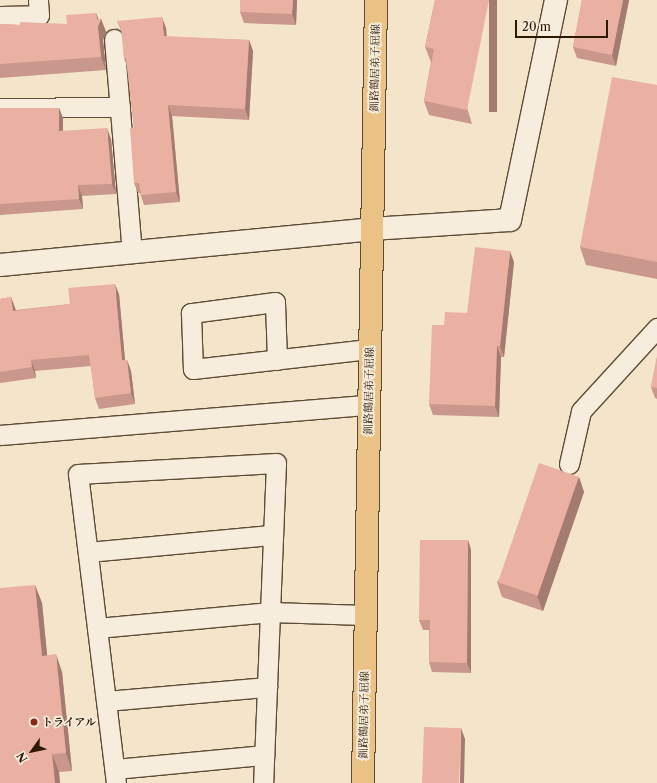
<!DOCTYPE html>
<html>
<head>
<meta charset="utf-8">
<style>
	body { margin:0 }
	#map { position:relative; width:657px; height:783px; overflow:hidden; background:#f3e4ca; font-family:"Libre Caslon Text","Noto Serif JP",serif }
	div>[style] { position:absolute }
	.roads { filter:drop-shadow(1px 0 #5e4b34) drop-shadow(-1px 0 #5e4b34) drop-shadow(0 1px #5e4b34) drop-shadow(0 -1px #5e4b34) }
	.lane>* { height:19px; margin:-9.5px; padding:0 9.5px; transform-origin:9.5px; border-radius:9.5px; background:#f7eddd }
	.street>* { height:22px; margin:-11px; padding:0 11px; transform-origin:11px; border-radius:11px; background:#f7eddd }
	.primary>* { height:22px; margin:-11px; padding:0 11px; transform-origin:11px; border-radius:11px; background:#eac285 }
	.wall>* { inset:0; background:#c9978b }
	.shaded-wall>* { inset:0; background:#a47b71; transform-origin:0 0 }
	.building>* { inset:0; background:#eab0a2; transform-origin:0 0 }
	.dots>* { width:11px; height:11px; translate:-50% -50%; box-sizing:border-box; border:2px solid #f7eddd; border-radius:50% }
	span { translate:-50% -50%; white-space:nowrap; text-align:center; line-height:1.15; -webkit-text-stroke:3.5px #f7eddd; paint-order:stroke }
	.street-label { font-size:11px; color:#2d1802 }
	.poi-label { font-size:11px; color:#2d1802; font-weight:700 }
	.left { translate:0 -50%; text-align:left }
	.north { position:absolute; left:12px; top:731px; width:40px; height:40px; -webkit-text-stroke:3px #f7eddd; paint-order:stroke; rotate:237deg; font-size:11px; font-weight:700; line-height:16px; text-align:center; color:#2d1802 }
	.north::after { content:''; display:block; margin:auto; width:14px; height:18px; background:#2d1802; clip-path:polygon(50% 0,100% 100%,50% 72%,0 100%) }
	.scale { position:absolute; left:515px; top:20px; width:93px; height:18px; box-sizing:border-box; border:2px solid #2d1802; border-top:0; padding-left:5px; font-size:12px; line-height:14px; white-space:nowrap; color:#2d1802; -webkit-text-stroke:3px #f7eddd; paint-order:stroke }
</style>
</head>
<body>
<div id="map">
	<div class="roads">
		<div class="lane">
			<i style="left:0;top:16px;width:39px;rotate:-1deg"></i>
			<i style="left:39px;top:15px;width:15px;rotate:-94deg"></i>
			<i style="left:114px;top:39px;width:214px;rotate:85.2deg"></i>
			<i style="left:0;top:108px;width:120px;rotate:-0.5deg"></i>
			<i style="left:277px;top:360px;width:58px;rotate:-92deg"></i>
			<i style="left:275px;top:302px;width:85px;rotate:172.5deg"></i>
			<i style="left:191px;top:313px;width:56px;rotate:88deg"></i>
			<i style="left:193px;top:369px;width:177px;rotate:-6.5deg"></i>
			<i style="left:0;top:435px;width:369px;rotate:-4.7deg"></i>
			<i style="left:569px;top:464px;width:54px;rotate:-77.2deg"></i>
			<i style="left:581px;top:411px;width:113px;rotate:-47.5deg"></i>
			<i style="left:88px;top:552px;width:186px;rotate:-5.3deg"></i>
			<i style="left:97px;top:628px;width:174px;rotate:-5.3deg"></i>
			<i style="left:270px;top:612px;width:95px;rotate:1.8deg"></i>
			<i style="left:106px;top:701px;width:162px;rotate:-5deg"></i>
			<i style="left:115px;top:769px;width:150px;rotate:-5.4deg"></i>
			<i style="left:116px;top:783px;width:311px;rotate:-97deg"></i>
			<i style="left:78px;top:474px;width:198px;rotate:-3.2deg"></i>
			<i style="left:276px;top:463px;width:320px;rotate:92.3deg"></i>
		</div>
		<div class="street">
			<i style="left:0;top:265px;width:373px;rotate:-5.5deg"></i>
			<i style="left:371px;top:229px;width:139px;rotate:-3.7deg"></i>
			<i style="left:510px;top:220px;width:225px;rotate:-78.2deg"></i>
		</div>
		<div class="primary">
			<i style="left:363px;top:783px;width:783px;rotate:-89.05deg"></i>
		</div>
	</div>
	<div class="wall">
		<i style="clip-path:polygon(240px 0,297px 0,296px 25px,244px 23px,240px 12px)"></i>
		<i style="clip-path:polygon(435px 0,472px 124px,429px 115px,424px 101px,431px 62px,425px 47px)"></i>
		<i style="clip-path:polygon(582px 0,629px 0,616px 66px,577px 58px,573px 47px)"></i>
		<i style="clip-path:polygon(96px 13px,98px 19px,101px 19px,106px 32px,103px 40px,106px 70px,0 78px,0 24px,20px 25px,67px 24px)"></i>
		<i style="clip-path:polygon(117px 21px,166px 28px,167px 37px,249px 40px,253px 51px,249px 120px,172px 116px,180px 202px,144px 205px,140px 193px,138px 193px,134px 183px,134px 127px,127px 67px,124px 58px,122px 32px)"></i>
		<i style="clip-path:polygon(657px 85px,657px 279px,586px 265px,580px 247px)"></i>
		<i style="clip-path:polygon(0 108px,59px 108px,63px 118px,63px 131px,111px 139px,116px 194px,82px 196px,83px 209px,0 215px)"></i>
		<i style="clip-path:polygon(514px 262px,504px 357px,501px 357px,499px 417px,433px 415px,429px 404px,444px 325px,467px 313px)"></i>
		<i style="clip-path:polygon(119px 294px,125px 360px,127px 360px,131px 371px,135px 404px,99px 409px,95px 398px,91px 366px,35px 371px,36px 378px,0 383px,0 299px,11px 297px,16px 310px,70px 304px)"></i>
		<i style="clip-path:polygon(657px 357px,657px 399px,655px 398px,651px 387px)"></i>
		<i style="clip-path:polygon(579px 477px,584px 492px,543px 611px,502px 597px,497px 582px)"></i>
		<i style="clip-path:polygon(468px 540px,471px 550px,471px 673px,432px 672px,429px 662px,429px 630px,423px 630px,419px 620px)"></i>
		<i style="clip-path:polygon(35px 585px,42px 603px,47px 655px,62px 672px,72px 771px,59px 772px,60px 783px,0 783px)"></i>
	</div>
	<div class="shaded-wall">
		<i style="clip-path:polygon(293px 0,297px 0,296px 25px,292px 14px)"></i>
		<i style="left:489px;top:0;width:8px;height:112px"></i>
		<i style="clip-path:polygon(623px 0,629px 0,616px 66px,612px 55px)"></i>
		<i style="clip-path:polygon(96px 13px,100px 23px,101px 19px,106px 32px,103px 40px,106px 70px,101px 57px)"></i>
		<i style="clip-path:polygon(162px 17px,166px 28px,167px 47px,164px 36px)"></i>
		<i style="clip-path:polygon(249px 40px,253px 51px,249px 120px,245px 109px)"></i>
		<i style="clip-path:polygon(168px 105px,172px 116px,180px 202px,176px 192px)"></i>
		<i style="clip-path:polygon(59px 108px,63px 118px,63px 142px,59px 131px)"></i>
		<i style="clip-path:polygon(107px 128px,111px 139px,116px 194px,112px 184px)"></i>
		<i style="clip-path:polygon(78px 185px,82px 196px,83px 209px,79px 199px)"></i>
		<i style="clip-path:polygon(510px 251px,514px 262px,504px 357px,500px 346px)"></i>
		<i style="clip-path:polygon(115px 284px,119px 294px,126px 371px,122px 360px)"></i>
		<i style="clip-path:polygon(11px 297px,15px 308px,17px 322px,13px 311px)"></i>
		<i style="clip-path:polygon(497px 346px,501px 357px,499px 417px,495px 406px)"></i>
		<i style="clip-path:polygon(31px 360px,35px 371px,36px 378px,32px 367px)"></i>
		<i style="clip-path:polygon(127px 360px,131px 371px,135px 404px,131px 393px)"></i>
		<i style="clip-path:polygon(579px 477px,584px 492px,543px 611px,537px 596px)"></i>
		<i style="clip-path:polygon(468px 540px,471px 550px,471px 673px,467px 663px)"></i>
		<i style="clip-path:polygon(35px 585px,42px 603px,49px 674px,42px 656px)"></i>
		<i style="clip-path:polygon(56px 654px,62px 672px,72px 771px,66px 753px)"></i>
		<i style="clip-path:polygon(461px 728px,465px 739px,464px 783px,460px 783px)"></i>
		<i style="clip-path:polygon(52px 754px,59px 772px,60px 783px,55px 783px)"></i>
	</div>
	<div class="building">
		<i style="clip-path:polygon(240px 0,293px 0,292px 14px,240px 12px)"></i>
		<i style="clip-path:polygon(435px 0,489px 0,467px 110px,424px 101px,434px 49px,425px 47px)"></i>
		<i style="clip-path:polygon(582px 0,623px 0,612px 55px,573px 47px)"></i>
		<i style="clip-path:polygon(96px 13px,97px 19px,101px 19px,98px 27px,101px 57px,0 64px,0 24px,20px 25px,20px 22px,67px 24px,66px 15px)"></i>
		<i style="clip-path:polygon(162px 17px,164px 36px,249px 40px,245px 109px,168px 105px,176px 192px,141px 195px,139px 183px,134px 183px,130px 128px,134px 127px,126px 58px,124px 58px,121px 28px,117px 21px)"></i>
		<i style="clip-path:polygon(612px 77px,657px 85px,657px 262px,580px 247px)"></i>
		<i style="clip-path:polygon(0 108px,59px 108px,59px 131px,107px 128px,112px 184px,78px 185px,79px 199px,0 204px)"></i>
		<i style="clip-path:polygon(475px 247px,510px 251px,500px 346px,497px 346px,495px 406px,429px 404px,432px 325px,444px 325px,445px 312px,467px 313px)"></i>
		<i style="clip-path:polygon(115px 284px,122px 360px,127px 360px,131px 393px,95px 398px,89px 355px,31px 360px,32px 367px,0 372px,0 299px,11px 297px,13px 311px,70px 304px,68px 288px)"></i>
		<i style="clip-path:polygon(657px 357px,657px 388px,651px 387px)"></i>
		<i style="left:539px;top:463px;width:42px;height:126px;rotate:19deg"></i>
		<i style="clip-path:polygon(420px 540px,468px 540px,467px 663px,429px 662px,430px 620px,419px 620px)"></i>
		<i style="clip-path:polygon(35px 585px,42px 656px,56px 654px,66px 753px,52px 754px,55px 783px,0 783px,0 588px)"></i>
		<i style="left:424px;top:727px;width:37px;height:56px;rotate:2deg"></i>
	</div>
	<div class="dots">
		<i style="left:34px;top:722px;background:#8f2418"></i>
	</div>
	<div class="street-label">
		<span style="left:375px;top:68px;rotate:-89deg">釧路鶴居弟子屈線</span>
		<span style="left:369px;top:391px;rotate:-89deg">釧路鶴居弟子屈線</span>
		<span style="left:364px;top:715px;rotate:-89deg">釧路鶴居弟子屈線</span>
	</div>
	<div class="poi-label">
		<span class="left" style="left:42px;top:722px">トライアル</span>
	</div>
	<div class="north">N</div>
	<div class="scale">20 m</div>
</div>
</body>
</html>
